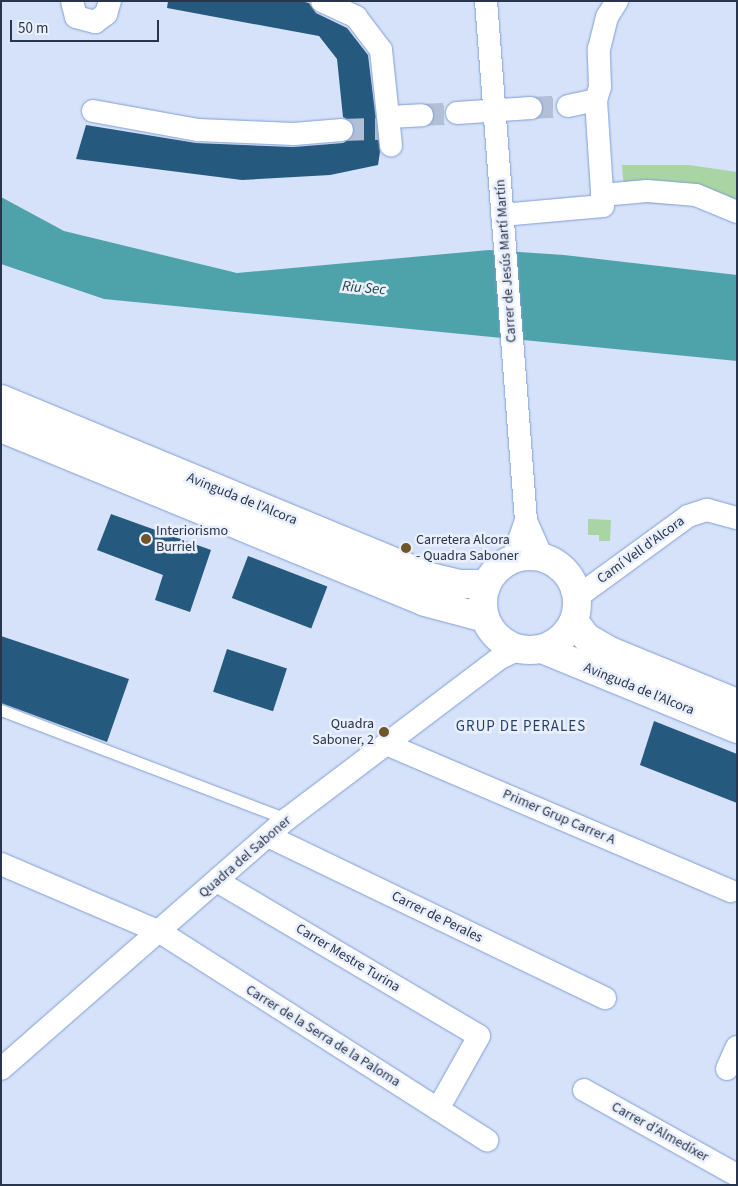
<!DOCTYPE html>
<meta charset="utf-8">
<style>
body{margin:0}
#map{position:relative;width:738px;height:1186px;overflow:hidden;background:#d6e2f9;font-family:"Source Sans 3",sans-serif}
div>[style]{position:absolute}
.green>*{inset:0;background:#a9d5a5}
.water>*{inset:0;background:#4ea3aa}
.building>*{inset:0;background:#25597e;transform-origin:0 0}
.street-tunnel>*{height:22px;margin-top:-11px;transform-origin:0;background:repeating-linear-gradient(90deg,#b3bfd6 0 22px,transparent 0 33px)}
.roads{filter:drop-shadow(0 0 1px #819ed4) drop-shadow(0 0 1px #819ed4)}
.lane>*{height:11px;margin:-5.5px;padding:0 5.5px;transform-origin:5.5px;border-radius:5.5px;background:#fff}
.street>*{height:22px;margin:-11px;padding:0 11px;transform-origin:11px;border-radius:11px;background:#fff}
.secondary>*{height:28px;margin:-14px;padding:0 14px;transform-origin:14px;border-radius:14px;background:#fff}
.secondary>.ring{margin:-14px;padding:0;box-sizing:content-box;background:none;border:28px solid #fff;border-radius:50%}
.dots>*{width:14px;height:14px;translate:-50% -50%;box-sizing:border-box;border:2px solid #e9effb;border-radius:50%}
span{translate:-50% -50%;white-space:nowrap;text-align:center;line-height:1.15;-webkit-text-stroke:5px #e9effb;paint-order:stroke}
.street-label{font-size:14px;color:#29354c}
.poi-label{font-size:14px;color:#29354c}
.left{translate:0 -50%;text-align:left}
.right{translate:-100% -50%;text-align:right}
.water-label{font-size:15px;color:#21484b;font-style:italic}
.neighbourhood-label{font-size:15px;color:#273f6e;letter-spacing:1px}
.frame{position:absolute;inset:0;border:2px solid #29354c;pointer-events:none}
.scale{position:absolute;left:10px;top:20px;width:149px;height:22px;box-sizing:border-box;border:2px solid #29354c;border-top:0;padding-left:6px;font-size:15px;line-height:18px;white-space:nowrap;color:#29354c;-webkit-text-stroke:4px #e9effb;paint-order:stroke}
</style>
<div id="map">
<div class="green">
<i style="clip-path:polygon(622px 165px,689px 165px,737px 172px,737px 220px,696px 206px,625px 202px)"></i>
<i style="clip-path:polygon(588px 519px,611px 520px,610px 541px,599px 541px,599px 535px,588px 535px)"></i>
</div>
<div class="water">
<i style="clip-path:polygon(1px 197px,64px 231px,237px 273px,489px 250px,564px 255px,737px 275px,737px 361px,104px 299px,1px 264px)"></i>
</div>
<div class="building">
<i style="clip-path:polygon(168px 1px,300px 1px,309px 3px,316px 13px,347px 28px,368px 55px,380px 152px,378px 165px,330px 175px,242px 180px,76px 159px,86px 125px,196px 143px,293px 147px,343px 143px,354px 136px,353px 123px,343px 117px,337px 59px,319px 36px,167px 8px)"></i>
<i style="clip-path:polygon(111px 514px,211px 550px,190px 612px,155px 600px,163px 575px,97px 550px)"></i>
<i style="left:248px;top:556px;width:85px;height:45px;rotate:21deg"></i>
<i style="clip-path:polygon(1px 636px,129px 679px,107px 742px,1px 703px)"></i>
<i style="left:227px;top:649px;width:63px;height:45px;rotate:18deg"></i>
<i style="clip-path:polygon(654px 721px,737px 754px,737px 803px,640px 765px)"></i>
</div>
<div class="street-tunnel">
<i style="left:531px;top:108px;width:37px;rotate:-3deg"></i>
<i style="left:422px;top:115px;width:35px;rotate:-3deg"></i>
<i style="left:342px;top:130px;width:38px;rotate:-2deg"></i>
</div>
<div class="roads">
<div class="lane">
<i style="left:1px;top:710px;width:306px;rotate:20.9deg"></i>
</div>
<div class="street">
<i style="left:72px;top:1px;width:16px;rotate:76deg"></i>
<i style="left:76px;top:17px;width:20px;rotate:15deg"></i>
<i style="left:95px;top:22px;width:14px;rotate:-36deg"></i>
<i style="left:106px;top:14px;width:14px;rotate:-73deg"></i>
<i style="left:322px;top:1px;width:38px;rotate:25deg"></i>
<i style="left:356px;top:17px;width:41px;rotate:52.9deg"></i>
<i style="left:381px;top:50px;width:96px;rotate:84deg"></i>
<i style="left:486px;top:1px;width:522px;rotate:85.6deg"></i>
<i style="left:526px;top:521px;width:39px;rotate:66deg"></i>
<i style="left:568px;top:106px;width:29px;rotate:-12deg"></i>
<i style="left:596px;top:100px;width:14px;rotate:-73deg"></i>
<i style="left:600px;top:87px;width:38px;rotate:-92deg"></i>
<i style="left:599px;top:49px;width:33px;rotate:-76deg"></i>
<i style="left:607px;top:17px;width:19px;rotate:-58deg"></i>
<i style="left:93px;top:111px;width:107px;rotate:10.3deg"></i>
<i style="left:198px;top:130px;width:96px;rotate:2.4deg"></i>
<i style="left:294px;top:134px;width:48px;rotate:-4.8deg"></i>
<i style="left:457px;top:113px;width:74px;rotate:-3.9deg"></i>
<i style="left:389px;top:117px;width:33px;rotate:-3deg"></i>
<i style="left:602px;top:195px;width:45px;rotate:-5.1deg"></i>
<i style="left:647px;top:191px;width:49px;rotate:4.7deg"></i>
<i style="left:696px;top:195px;width:44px;rotate:22.5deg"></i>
<i style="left:502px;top:215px;width:101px;rotate:-5.1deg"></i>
<i style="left:603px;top:206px;width:106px;rotate:-93.8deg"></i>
<i style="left:513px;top:558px;width:39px;rotate:-71deg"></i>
<i style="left:577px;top:597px;width:137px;rotate:-36.1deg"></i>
<i style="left:688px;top:516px;width:20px;rotate:-18deg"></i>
<i style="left:707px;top:510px;width:31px;rotate:15deg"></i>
<i style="left:386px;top:744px;width:375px;rotate:23.1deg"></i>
<i style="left:268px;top:836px;width:374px;rotate:25.7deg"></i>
<i style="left:1px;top:864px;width:173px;rotate:23.2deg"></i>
<i style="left:160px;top:932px;width:388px;rotate:32.5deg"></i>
<i style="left:217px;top:881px;width:304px;rotate:30.6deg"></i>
<i style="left:479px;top:1036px;width:84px;rotate:119.3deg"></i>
<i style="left:1px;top:1069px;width:380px;rotate:-41.2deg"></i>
<i style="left:287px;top:819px;width:267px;rotate:-37.1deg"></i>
<i style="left:500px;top:658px;width:21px;rotate:-25deg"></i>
<i style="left:727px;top:1069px;width:24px;rotate:-66deg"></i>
<i style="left:584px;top:1090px;width:175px;rotate:29.1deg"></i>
</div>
<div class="secondary">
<i style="left:1px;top:399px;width:469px;rotate:22.5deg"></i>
<i style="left:434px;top:578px;width:27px;rotate:13deg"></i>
<i style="left:460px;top:584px;width:26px"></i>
<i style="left:1px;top:428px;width:458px;rotate:22.3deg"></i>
<i style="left:425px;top:602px;width:62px;rotate:14.9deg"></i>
<i class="ring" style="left:483px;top:556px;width:66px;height:66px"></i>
<i style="left:574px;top:621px;width:20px;rotate:53deg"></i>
<i style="left:586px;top:637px;width:28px;rotate:30deg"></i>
<i style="left:610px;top:651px;width:137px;rotate:22.3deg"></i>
<i style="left:542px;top:649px;width:211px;rotate:22.3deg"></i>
</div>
</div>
<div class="dots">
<i style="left:146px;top:539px;background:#6e5627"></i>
<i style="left:406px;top:548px;background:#6e5627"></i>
<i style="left:384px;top:732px;background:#6e5627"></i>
</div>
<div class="street-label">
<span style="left:506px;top:261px;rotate:-94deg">Carrer de Jesús Martí Martín</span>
<span style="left:242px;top:499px;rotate:22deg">Avinguda de l'Alcora</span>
<span style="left:641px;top:550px;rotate:-36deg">Camí Vell d'Alcora</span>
<span style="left:639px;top:689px;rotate:22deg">Avinguda de l'Alcora</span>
<span style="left:559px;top:817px;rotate:23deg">Primer Grup Carrer A</span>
<span style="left:245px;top:857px;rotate:-41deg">Quadra del Saboner</span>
<span style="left:437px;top:917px;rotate:26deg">Carrer de Perales</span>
<span style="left:348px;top:958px;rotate:31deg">Carrer Mestre Turina</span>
<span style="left:323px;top:1036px;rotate:32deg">Carrer de la Serra de la Paloma</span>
<span style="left:660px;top:1132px;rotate:29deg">Carrer d'Almedíxer</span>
</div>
<div class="poi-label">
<span class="left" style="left:156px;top:539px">Interiorismo<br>Burriel</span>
<span class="left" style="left:416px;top:548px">Carretera Alcora<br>- Quadra Saboner</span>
<span class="right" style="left:374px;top:732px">Quadra<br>Saboner, 2</span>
</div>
<div class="water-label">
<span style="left:364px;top:288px;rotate:5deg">Riu Sec</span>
</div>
<div class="neighbourhood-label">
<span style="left:521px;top:727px">GRUP DE PERALES</span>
</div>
<div class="frame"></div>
<div class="scale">50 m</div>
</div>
